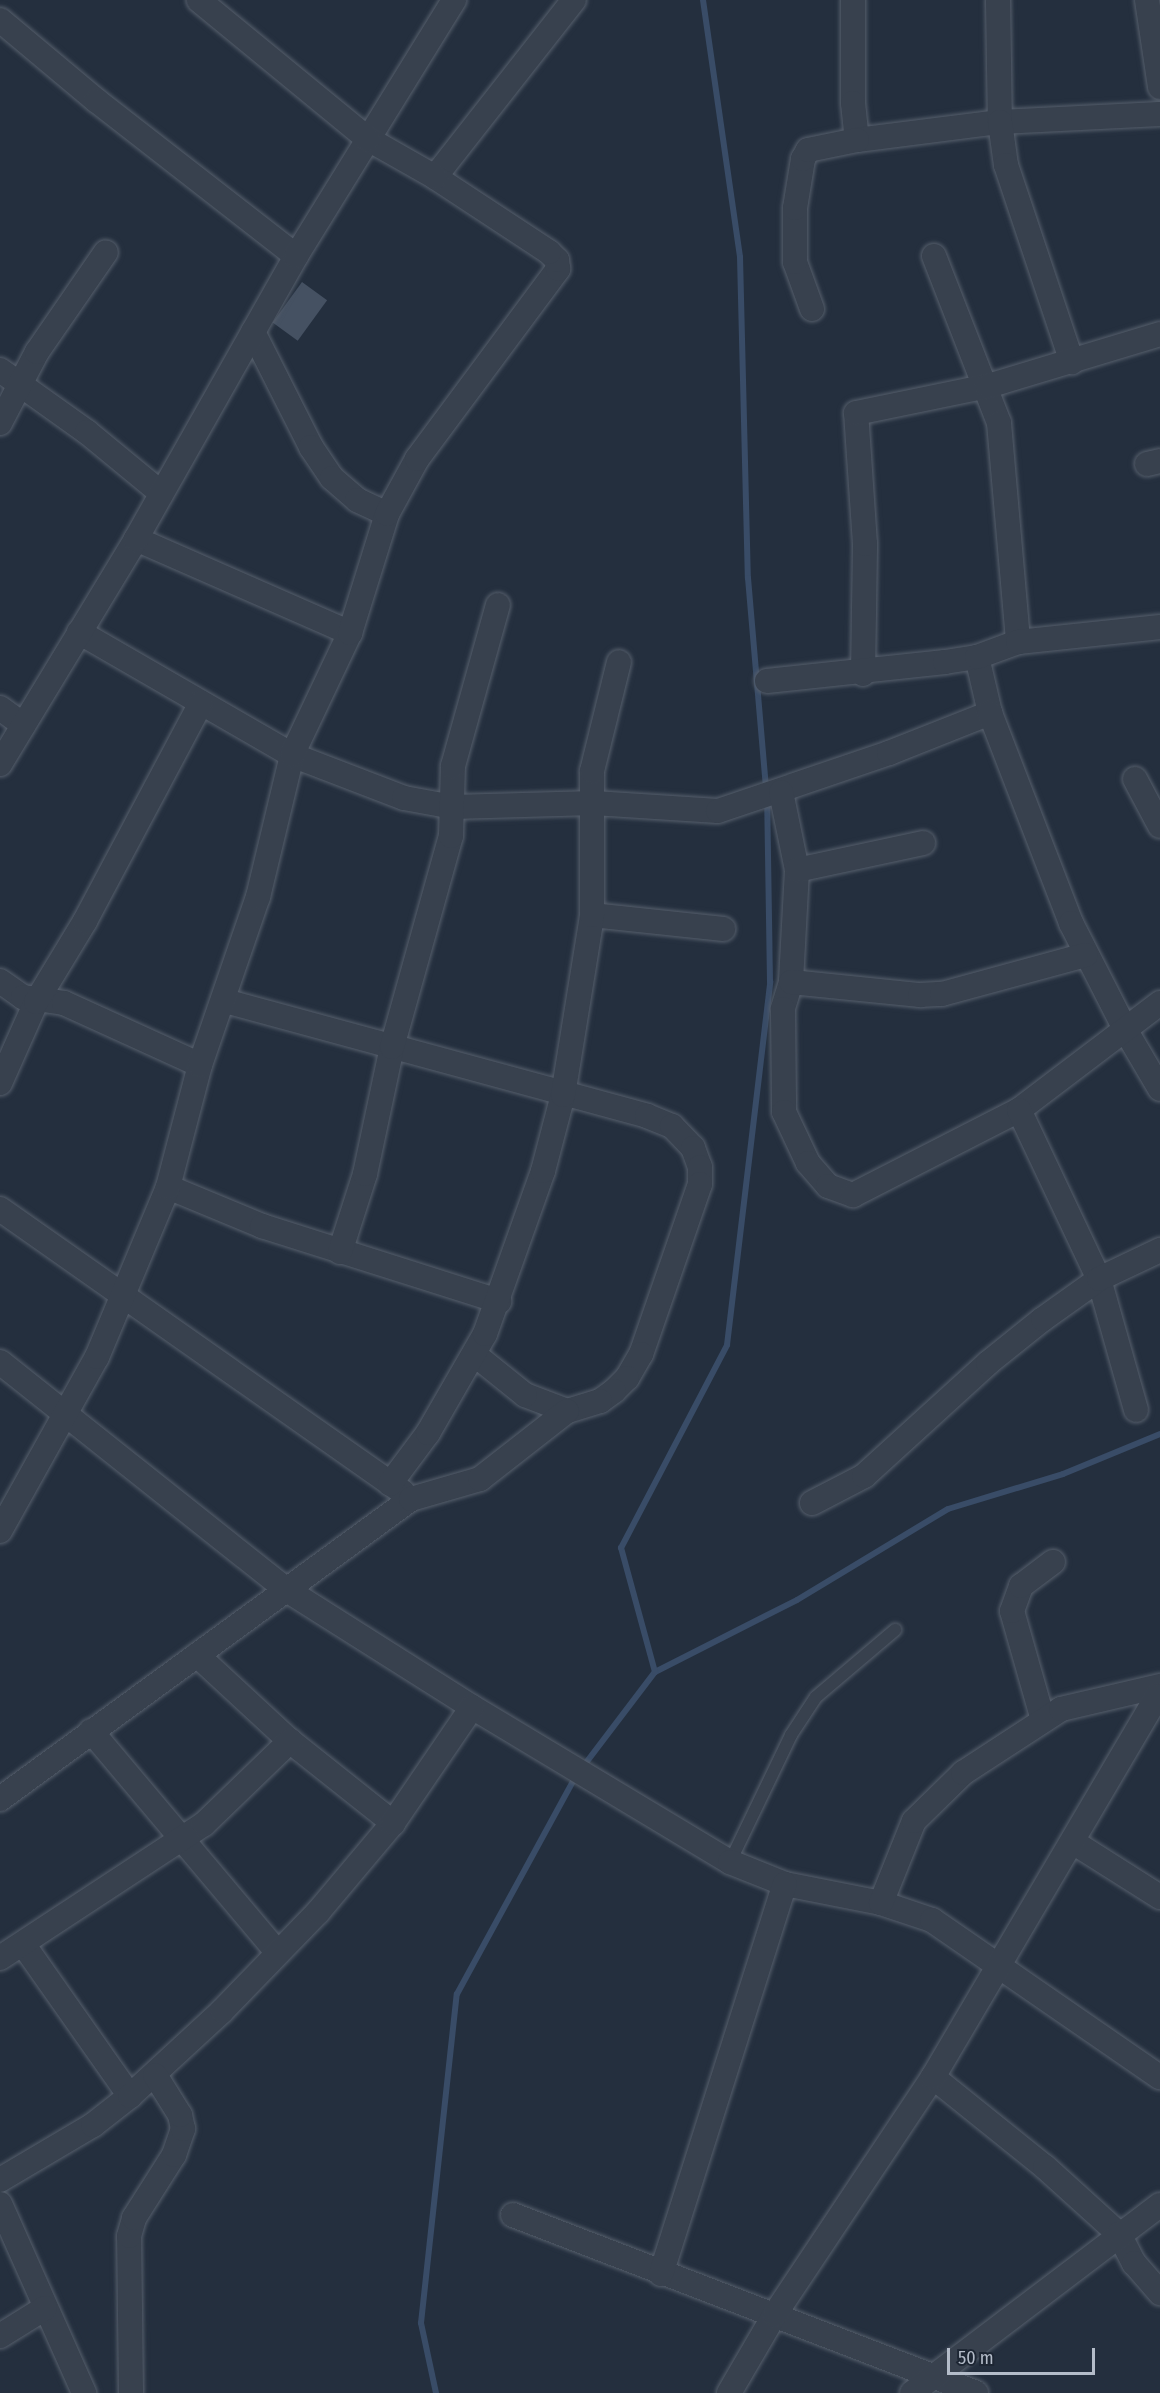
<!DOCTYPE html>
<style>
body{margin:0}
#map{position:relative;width:1160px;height:2393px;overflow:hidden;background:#242f3e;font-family:"Fira Sans Condensed",sans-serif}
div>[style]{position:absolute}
.stream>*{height:6px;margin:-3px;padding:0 3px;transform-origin:3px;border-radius:3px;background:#394c67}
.building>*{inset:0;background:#455162;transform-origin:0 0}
.roads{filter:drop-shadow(0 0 2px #565f6c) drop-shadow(0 0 2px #565f6c)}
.lane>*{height:12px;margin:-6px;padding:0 6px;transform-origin:6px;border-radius:6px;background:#38414e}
.street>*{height:24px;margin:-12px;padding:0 12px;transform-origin:12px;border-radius:12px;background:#38414e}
span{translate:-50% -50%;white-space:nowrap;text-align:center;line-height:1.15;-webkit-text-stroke:4.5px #1d2633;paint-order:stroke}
.scale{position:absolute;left:947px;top:2348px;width:148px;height:27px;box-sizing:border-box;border:3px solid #b4bcc9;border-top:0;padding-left:8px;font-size:18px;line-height:21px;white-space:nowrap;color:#b4bcc9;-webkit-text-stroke:4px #1d2633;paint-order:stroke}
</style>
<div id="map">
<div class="stream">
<i style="left:703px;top:0;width:260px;rotate:81.8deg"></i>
<i style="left:740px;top:257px;width:321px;rotate:88.6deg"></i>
<i style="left:748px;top:578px;width:211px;rotate:85.1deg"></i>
<i style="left:655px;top:1672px;width:159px;rotate:-26.9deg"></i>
<i style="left:797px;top:1600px;width:176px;rotate:-31.1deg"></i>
<i style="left:948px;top:1509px;width:120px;rotate:-16.9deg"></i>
<i style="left:1063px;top:1474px;width:105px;rotate:-22.4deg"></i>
<i style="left:582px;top:1768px;width:121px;rotate:-52.8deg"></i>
<i style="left:655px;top:1672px;width:129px;rotate:-105.3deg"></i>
<i style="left:621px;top:1548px;width:229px;rotate:-62.4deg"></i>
<i style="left:727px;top:1345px;width:366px;rotate:-83.2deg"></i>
<i style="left:770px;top:982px;width:181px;rotate:-90.9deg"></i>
<i style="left:436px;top:2393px;width:72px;rotate:-102.1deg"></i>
<i style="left:421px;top:2323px;width:331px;rotate:-83.8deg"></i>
<i style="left:457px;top:1994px;width:248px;rotate:-61.4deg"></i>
</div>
<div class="building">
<i style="left:302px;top:282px;width:31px;height:50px;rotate:36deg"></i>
</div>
<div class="roads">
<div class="lane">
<i style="left:730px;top:1862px;width:141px;rotate:-64.3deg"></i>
<i style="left:791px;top:1735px;width:45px;rotate:-56.7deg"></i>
<i style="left:816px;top:1697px;width:104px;rotate:-40.3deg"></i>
</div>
<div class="street">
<i style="left:853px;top:0;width:103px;rotate:90deg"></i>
<i style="left:853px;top:103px;width:37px;rotate:84deg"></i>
<i style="left:857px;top:140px;width:144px;rotate:-7.2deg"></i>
<i style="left:1000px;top:122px;width:160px;rotate:-2.9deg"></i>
<i style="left:998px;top:0;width:122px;rotate:89.1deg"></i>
<i style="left:1000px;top:122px;width:43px;rotate:82.1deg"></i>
<i style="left:1006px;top:165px;width:208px;rotate:71.5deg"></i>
<i style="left:1147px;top:0;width:88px;rotate:81.5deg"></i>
<i style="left:0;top:20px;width:126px;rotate:39.9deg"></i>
<i style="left:97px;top:101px;width:252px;rotate:37.9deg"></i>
<i style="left:435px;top:177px;width:225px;rotate:-51.9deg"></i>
<i style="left:934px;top:256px;width:179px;rotate:68.7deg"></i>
<i style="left:999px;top:423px;width:220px;rotate:85deg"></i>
<i style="left:812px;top:309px;width:50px;rotate:-109.9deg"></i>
<i style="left:795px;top:262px;width:54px;rotate:-90deg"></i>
<i style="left:795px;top:208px;width:50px;rotate:-80.7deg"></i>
<i style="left:803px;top:159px;width:10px;rotate:-61deg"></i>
<i style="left:808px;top:150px;width:50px;rotate:-11.5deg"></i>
<i style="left:253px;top:332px;width:129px;rotate:63.2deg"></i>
<i style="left:311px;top:447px;width:37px;rotate:56deg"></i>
<i style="left:332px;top:478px;width:33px;rotate:41deg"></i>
<i style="left:357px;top:500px;width:33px;rotate:25deg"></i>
<i style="left:0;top:370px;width:107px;rotate:35.5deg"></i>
<i style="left:87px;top:432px;width:96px;rotate:39.5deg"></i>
<i style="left:0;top:423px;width:80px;rotate:-62.5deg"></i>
<i style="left:37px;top:352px;width:121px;rotate:-55.4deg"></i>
<i style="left:1147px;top:464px;width:13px;rotate:-13deg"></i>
<i style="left:136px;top:539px;width:234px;rotate:23.7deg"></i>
<i style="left:79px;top:632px;width:246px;rotate:30deg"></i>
<i style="left:292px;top:755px;width:120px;rotate:21deg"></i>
<i style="left:404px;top:798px;width:50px;rotate:10.4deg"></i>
<i style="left:453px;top:807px;width:141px;rotate:-1.6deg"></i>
<i style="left:594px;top:803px;width:124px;rotate:3.7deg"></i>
<i style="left:718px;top:811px;width:181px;rotate:-18.7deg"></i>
<i style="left:889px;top:753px;width:109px;rotate:-21.6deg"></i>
<i style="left:977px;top:657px;width:57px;rotate:76.9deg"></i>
<i style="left:990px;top:713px;width:225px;rotate:68.9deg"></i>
<i style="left:1071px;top:923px;width:121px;rotate:63deg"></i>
<i style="left:1126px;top:1031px;width:67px;rotate:59.6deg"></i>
<i style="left:863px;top:674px;width:130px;rotate:-89.1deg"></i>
<i style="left:865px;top:544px;width:131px;rotate:-93.9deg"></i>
<i style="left:856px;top:413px;width:135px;rotate:-11.6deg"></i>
<i style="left:988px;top:386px;width:180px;rotate:-16.8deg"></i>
<i style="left:767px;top:681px;width:179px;rotate:-6.1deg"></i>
<i style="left:945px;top:662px;width:32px;rotate:-9deg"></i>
<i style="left:977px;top:657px;width:44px;rotate:-20.1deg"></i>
<i style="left:1018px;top:642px;width:143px;rotate:-6deg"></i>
<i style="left:0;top:708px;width:29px;rotate:36deg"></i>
<i style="left:0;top:764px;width:263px;rotate:-58.8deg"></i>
<i style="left:136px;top:539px;width:325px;rotate:-60.5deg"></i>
<i style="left:296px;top:256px;width:301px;rotate:-58.3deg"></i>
<i style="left:1135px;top:779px;width:53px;rotate:62deg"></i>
<i style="left:781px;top:792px;width:80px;rotate:78.4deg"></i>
<i style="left:797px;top:870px;width:112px;rotate:93.1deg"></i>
<i style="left:791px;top:982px;width:28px;rotate:107deg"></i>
<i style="left:783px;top:1009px;width:103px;rotate:89.4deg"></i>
<i style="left:784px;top:1112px;width:56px;rotate:64.8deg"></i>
<i style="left:808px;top:1163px;width:30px;rotate:49deg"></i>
<i style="left:828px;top:1186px;width:27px;rotate:20deg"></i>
<i style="left:853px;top:1195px;width:186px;rotate:-27.1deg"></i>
<i style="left:1019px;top:1110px;width:177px;rotate:-37.2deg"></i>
<i style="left:797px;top:870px;width:129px;rotate:-12.1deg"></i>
<i style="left:592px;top:915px;width:132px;rotate:6.1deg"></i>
<i style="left:0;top:981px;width:28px;rotate:35deg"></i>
<i style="left:23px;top:997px;width:41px;rotate:8.3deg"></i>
<i style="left:64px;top:1003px;width:149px;rotate:24.5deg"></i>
<i style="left:791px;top:982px;width:130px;rotate:5.8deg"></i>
<i style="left:920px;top:995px;width:22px;rotate:-3deg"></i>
<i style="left:942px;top:994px;width:149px;rotate:-15.2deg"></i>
<i style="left:225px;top:1001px;width:437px;rotate:15.2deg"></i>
<i style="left:647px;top:1116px;width:27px;rotate:22deg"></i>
<i style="left:672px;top:1126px;width:30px;rotate:46deg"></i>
<i style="left:693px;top:1148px;width:20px;rotate:70deg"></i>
<i style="left:700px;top:1167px;width:17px;rotate:90deg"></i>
<i style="left:700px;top:1184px;width:180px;rotate:109.1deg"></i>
<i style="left:641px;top:1354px;width:28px;rotate:120deg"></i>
<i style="left:627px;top:1378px;width:18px;rotate:135deg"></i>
<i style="left:614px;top:1391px;width:17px;rotate:144deg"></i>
<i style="left:600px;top:1401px;width:34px;rotate:163deg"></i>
<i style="left:567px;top:1411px;width:45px;rotate:-159.1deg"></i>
<i style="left:525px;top:1395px;width:65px;rotate:-141.2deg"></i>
<i style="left:0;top:1083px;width:89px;rotate:-66deg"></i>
<i style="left:36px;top:1002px;width:95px;rotate:-58.8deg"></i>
<i style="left:85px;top:921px;width:247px;rotate:-62deg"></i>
<i style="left:1019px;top:1110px;width:187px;rotate:64.7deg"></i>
<i style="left:1099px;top:1279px;width:136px;rotate:74.2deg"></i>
<i style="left:168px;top:1187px;width:102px;rotate:22.5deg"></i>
<i style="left:262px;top:1226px;width:249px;rotate:17.6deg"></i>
<i style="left:0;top:1209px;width:492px;rotate:35.1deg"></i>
<i style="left:340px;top:1252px;width:82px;rotate:-72.2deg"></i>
<i style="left:365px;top:1174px;width:130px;rotate:-78deg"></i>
<i style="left:392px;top:1047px;width:219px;rotate:-74.4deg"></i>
<i style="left:451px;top:836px;width:70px;rotate:-88.4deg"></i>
<i style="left:453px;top:766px;width:167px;rotate:-74.4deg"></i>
<i style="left:0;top:1362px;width:367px;rotate:38.5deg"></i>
<i style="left:287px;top:1590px;width:219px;rotate:32.3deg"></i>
<i style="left:472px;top:1707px;width:301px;rotate:31deg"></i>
<i style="left:730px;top:1862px;width:59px;rotate:21.8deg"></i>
<i style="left:785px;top:1884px;width:98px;rotate:11.2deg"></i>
<i style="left:881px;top:1903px;width:54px;rotate:18.4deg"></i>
<i style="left:932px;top:1920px;width:277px;rotate:34.6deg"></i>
<i style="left:390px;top:1484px;width:64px;rotate:-53.3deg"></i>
<i style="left:428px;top:1433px;width:114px;rotate:-60.1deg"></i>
<i style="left:485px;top:1334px;width:173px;rotate:-70.4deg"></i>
<i style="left:543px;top:1171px;width:79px;rotate:-75.3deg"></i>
<i style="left:563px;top:1095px;width:182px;rotate:-80.8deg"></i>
<i style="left:592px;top:915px;width:144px;rotate:-90deg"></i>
<i style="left:592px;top:771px;width:112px;rotate:-76.1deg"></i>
<i style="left:812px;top:1503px;width:59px;rotate:-27.4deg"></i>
<i style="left:864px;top:1476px;width:168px;rotate:-42.3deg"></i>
<i style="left:988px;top:1363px;width:70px;rotate:-38.7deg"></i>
<i style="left:1043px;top:1319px;width:69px;rotate:-35.5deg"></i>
<i style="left:1099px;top:1279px;width:68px;rotate:-25.4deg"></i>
<i style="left:0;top:1531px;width:199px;rotate:-60.9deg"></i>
<i style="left:97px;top:1357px;width:184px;rotate:-67.3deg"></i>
<i style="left:168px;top:1187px;width:126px;rotate:-75.3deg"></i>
<i style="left:200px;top:1065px;width:178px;rotate:-71deg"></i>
<i style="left:258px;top:897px;width:146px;rotate:-76.5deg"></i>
<i style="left:292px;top:755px;width:135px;rotate:-64.6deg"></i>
<i style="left:350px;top:633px;width:125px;rotate:-72.7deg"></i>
<i style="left:387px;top:514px;width:63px;rotate:-61.4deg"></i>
<i style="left:417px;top:459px;width:237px;rotate:-53.4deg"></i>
<i style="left:558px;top:269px;width:9px;rotate:-96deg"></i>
<i style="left:557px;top:260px;width:11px;rotate:-135deg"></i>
<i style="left:549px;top:252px;width:136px;rotate:-146.7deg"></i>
<i style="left:435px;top:177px;width:77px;rotate:-150.4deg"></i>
<i style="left:368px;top:139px;width:219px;rotate:-140.6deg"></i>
<i style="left:197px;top:1655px;width:127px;rotate:42.8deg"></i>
<i style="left:290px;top:1741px;width:132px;rotate:38.5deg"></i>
<i style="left:1043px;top:1720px;width:113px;rotate:-105.9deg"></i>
<i style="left:1012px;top:1611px;width:27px;rotate:-70deg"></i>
<i style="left:1021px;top:1586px;width:40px;rotate:-37deg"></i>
<i style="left:91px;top:1731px;width:290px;rotate:49.9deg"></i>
<i style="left:0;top:1799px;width:509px;rotate:-36.13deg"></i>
<i style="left:411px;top:1499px;width:72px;rotate:-16.2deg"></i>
<i style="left:480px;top:1479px;width:110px;rotate:-38deg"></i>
<i style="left:1073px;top:1842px;width:103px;rotate:32.3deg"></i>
<i style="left:881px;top:1903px;width:88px;rotate:-68.1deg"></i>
<i style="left:914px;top:1821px;width:69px;rotate:-44.4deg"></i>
<i style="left:963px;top:1773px;width:117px;rotate:-33.1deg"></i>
<i style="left:1061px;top:1709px;width:102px;rotate:-13.1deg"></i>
<i style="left:23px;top:1944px;width:186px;rotate:54.9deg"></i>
<i style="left:0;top:1958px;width:244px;rotate:-33.3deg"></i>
<i style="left:204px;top:1824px;width:120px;rotate:-44deg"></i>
<i style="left:933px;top:2077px;width:144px;rotate:38.8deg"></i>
<i style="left:1045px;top:2167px;width:100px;rotate:42.2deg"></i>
<i style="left:1119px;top:2234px;width:33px;rotate:63deg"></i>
<i style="left:1134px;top:2263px;width:40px;rotate:49deg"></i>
<i style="left:0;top:2180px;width:108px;rotate:-30.6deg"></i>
<i style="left:93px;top:2125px;width:47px;rotate:-38.1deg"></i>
<i style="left:130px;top:2096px;width:125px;rotate:-42.7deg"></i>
<i style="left:222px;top:2011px;width:138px;rotate:-45.9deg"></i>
<i style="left:318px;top:1912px;width:116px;rotate:-49.9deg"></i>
<i style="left:393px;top:1823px;width:140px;rotate:-55.7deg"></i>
<i style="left:0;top:2204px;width:207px;rotate:66deg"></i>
<i style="left:513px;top:2215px;width:496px;rotate:21deg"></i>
<i style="left:661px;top:2274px;width:409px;rotate:-72.4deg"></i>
<i style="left:0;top:2336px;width:53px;rotate:-31.9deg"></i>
<i style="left:131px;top:2393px;width:157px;rotate:-90.7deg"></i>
<i style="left:129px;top:2236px;width:19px;rotate:-74deg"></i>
<i style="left:134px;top:2218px;width:75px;rotate:-57.6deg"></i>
<i style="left:174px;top:2155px;width:28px;rotate:-71deg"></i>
<i style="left:183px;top:2129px;width:14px;rotate:-102deg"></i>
<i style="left:180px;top:2115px;width:47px;rotate:-122deg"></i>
<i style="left:729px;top:2393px;width:91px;rotate:-59.8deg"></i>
<i style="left:775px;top:2314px;width:285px;rotate:-56.3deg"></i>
<i style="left:933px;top:2077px;width:442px;rotate:-59.5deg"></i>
<i style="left:912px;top:2393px;width:311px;rotate:-37.2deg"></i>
</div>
</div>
<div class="scale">50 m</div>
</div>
